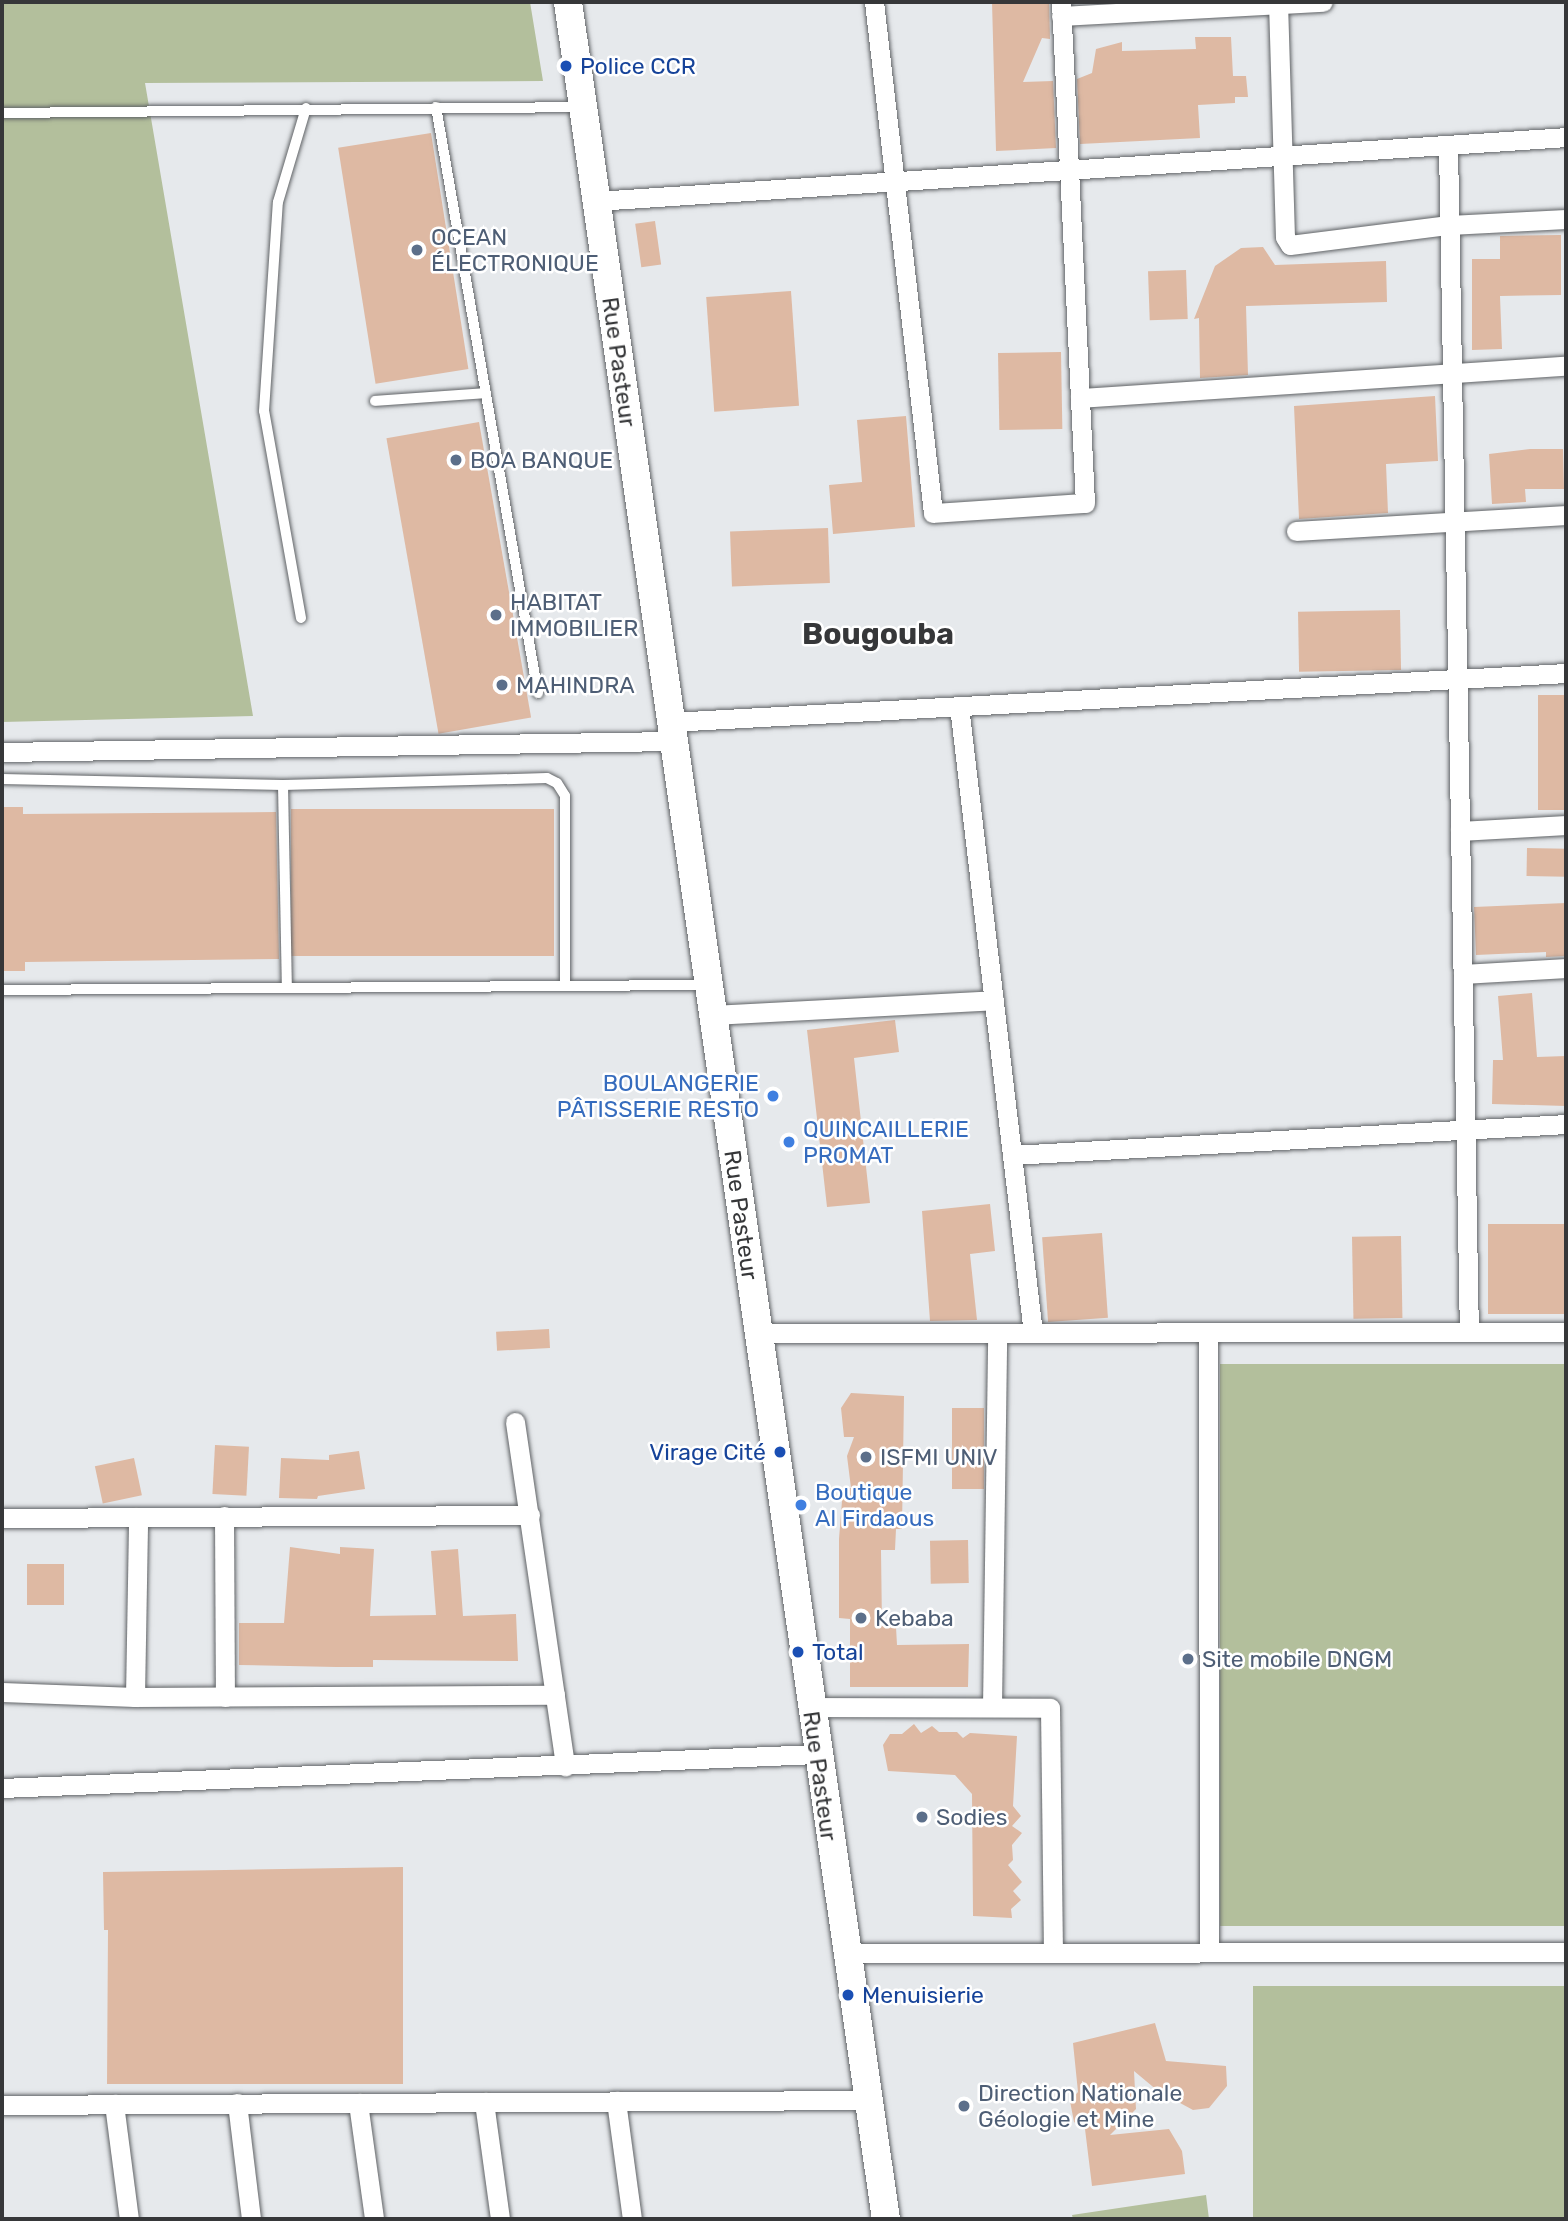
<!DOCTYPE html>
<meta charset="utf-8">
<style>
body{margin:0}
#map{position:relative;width:1568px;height:2221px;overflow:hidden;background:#e6e9ec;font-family:Rubik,sans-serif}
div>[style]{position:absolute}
.green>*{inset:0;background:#b3bf9c;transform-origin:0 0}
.building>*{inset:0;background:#deb9a3;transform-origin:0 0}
.roads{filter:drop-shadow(0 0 2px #606366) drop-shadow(0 0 2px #606366)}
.lane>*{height:10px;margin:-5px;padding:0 5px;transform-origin:5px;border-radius:5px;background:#fff}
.street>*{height:19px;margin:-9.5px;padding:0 9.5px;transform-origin:9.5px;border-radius:9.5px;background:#fff}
.secondary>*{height:28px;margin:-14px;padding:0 14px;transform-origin:14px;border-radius:14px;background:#fff}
.dots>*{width:19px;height:19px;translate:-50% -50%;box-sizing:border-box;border:4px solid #fff;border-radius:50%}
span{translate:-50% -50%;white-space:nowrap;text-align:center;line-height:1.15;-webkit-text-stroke:5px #fff;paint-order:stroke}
.transit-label{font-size:23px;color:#164399}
.left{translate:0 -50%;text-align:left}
.right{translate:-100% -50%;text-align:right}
.service-label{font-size:23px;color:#4e5e75}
.street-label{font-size:23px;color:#363739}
.shop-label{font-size:23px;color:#366cbe}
.district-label{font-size:30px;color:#363739;font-weight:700}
.frame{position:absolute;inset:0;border:4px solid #363739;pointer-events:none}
</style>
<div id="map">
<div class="green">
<i style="clip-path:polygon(2px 2px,530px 2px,543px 81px,145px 83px,253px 716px,2px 722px)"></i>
<i style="left:1220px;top:1364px;width:346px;height:562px"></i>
<i style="left:1566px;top:1986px;width:233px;height:313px;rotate:90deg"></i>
<i style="clip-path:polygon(1206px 2195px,1209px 2219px,1073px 2219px,1072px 2215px)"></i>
</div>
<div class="building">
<i style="clip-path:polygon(992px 2px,1049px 2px,1050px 39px,1042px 38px,1023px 82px,1053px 81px,1056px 148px,996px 151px)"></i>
<i style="clip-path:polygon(1195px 37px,1231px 37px,1233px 76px,1246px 76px,1248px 97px,1235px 97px,1235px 103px,1198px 105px,1200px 138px,1080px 144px,1077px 79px,1092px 73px,1096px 49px,1122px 42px,1122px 51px,1196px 49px)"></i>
<i style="left:431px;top:133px;width:239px;height:94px;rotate:81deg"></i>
<i style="left:655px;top:221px;width:44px;height:20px;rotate:82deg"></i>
<i style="clip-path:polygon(1561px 235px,1561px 295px,1500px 296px,1502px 349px,1472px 350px,1472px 259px,1500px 259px,1500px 236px)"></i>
<i style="clip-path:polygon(1263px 247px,1275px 265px,1386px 261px,1387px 302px,1246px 306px,1248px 375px,1200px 378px,1199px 318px,1194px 319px,1215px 266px,1241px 248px)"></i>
<i style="left:1186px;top:270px;width:49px;height:38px;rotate:88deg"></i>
<i style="left:791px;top:291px;width:115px;height:85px;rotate:86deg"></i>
<i style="left:1061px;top:352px;width:77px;height:63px;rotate:89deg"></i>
<i style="clip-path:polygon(1435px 396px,1438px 461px,1386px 464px,1388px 513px,1299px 519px,1294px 406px)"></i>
<i style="clip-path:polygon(906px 416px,915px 527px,833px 534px,829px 485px,862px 482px,857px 420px)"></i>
<i style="left:479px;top:422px;width:300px;height:94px;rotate:80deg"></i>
<i style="clip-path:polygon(1530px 449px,1563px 449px,1564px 489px,1525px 489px,1526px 502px,1492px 504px,1489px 454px)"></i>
<i style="left:828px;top:528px;width:55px;height:98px;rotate:88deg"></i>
<i style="left:1400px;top:610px;width:60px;height:102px;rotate:89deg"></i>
<i style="left:1538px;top:695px;width:28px;height:115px"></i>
<i style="clip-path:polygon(2px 807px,23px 807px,23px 814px,276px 812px,279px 959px,25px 962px,25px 971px,2px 971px)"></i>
<i style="left:554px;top:809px;width:147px;height:263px;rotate:90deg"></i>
<i style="left:1527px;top:848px;width:39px;height:28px;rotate:1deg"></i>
<i style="clip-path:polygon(1566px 903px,1566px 956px,1546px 957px,1546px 952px,1476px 955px,1474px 907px)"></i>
<i style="clip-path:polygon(1532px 993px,1537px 1057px,1566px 1056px,1566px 1106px,1492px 1104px,1493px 1060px,1503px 1060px,1498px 996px)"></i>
<i style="clip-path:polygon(895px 1020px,899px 1052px,854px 1058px,870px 1203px,827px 1207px,807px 1030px)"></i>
<i style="clip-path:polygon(990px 1204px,995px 1251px,970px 1254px,977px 1320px,930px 1321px,922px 1211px)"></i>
<i style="left:1566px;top:1224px;width:90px;height:78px;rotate:90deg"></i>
<i style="left:1102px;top:1233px;width:85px;height:60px;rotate:86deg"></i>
<i style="left:1401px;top:1236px;width:82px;height:49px;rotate:89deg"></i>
<i style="left:549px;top:1329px;width:19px;height:53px;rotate:87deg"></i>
<i style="clip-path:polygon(851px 1393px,904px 1396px,902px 1529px,896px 1529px,895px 1550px,881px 1550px,882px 1626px,896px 1627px,897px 1645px,969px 1644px,968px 1687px,850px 1687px,850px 1619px,839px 1618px,839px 1539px,843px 1488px,851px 1488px,847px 1456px,854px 1437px,844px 1437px,841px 1408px)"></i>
<i style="left:952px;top:1408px;width:32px;height:81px"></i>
<i style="left:215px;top:1445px;width:34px;height:49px;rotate:3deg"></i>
<i style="clip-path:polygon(359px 1451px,365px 1489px,318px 1496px,317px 1499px,279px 1498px,281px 1458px,329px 1460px,329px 1455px)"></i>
<i style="left:134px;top:1458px;width:38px;height:40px;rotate:78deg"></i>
<i style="left:968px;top:1540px;width:43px;height:38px;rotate:89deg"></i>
<i style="clip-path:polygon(290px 1547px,340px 1554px,340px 1547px,374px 1549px,370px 1616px,436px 1615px,431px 1551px,458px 1549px,463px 1616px,516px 1614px,518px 1661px,373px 1660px,373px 1667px,336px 1667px,239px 1665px,239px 1623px,284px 1623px)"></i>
<i style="left:27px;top:1564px;width:37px;height:41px"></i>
<i style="clip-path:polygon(914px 1724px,921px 1733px,932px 1726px,939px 1732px,957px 1732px,963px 1738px,970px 1733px,1017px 1736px,1013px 1806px,1021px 1816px,1012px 1826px,1022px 1833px,1012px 1845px,1013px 1860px,1008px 1865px,1022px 1882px,1013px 1891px,1021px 1900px,1011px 1909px,1012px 1918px,973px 1916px,972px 1794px,955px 1775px,888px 1771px,883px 1745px,890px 1734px,902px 1734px)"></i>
<i style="clip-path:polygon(403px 1867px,403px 2084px,107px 2084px,108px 1930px,104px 1930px,103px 1872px)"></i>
<i style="clip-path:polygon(1155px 2023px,1166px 2061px,1226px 2066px,1227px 2086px,1209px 2108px,1193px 2110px,1158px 2091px,1134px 2071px,1136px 2109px,1110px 2135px,1169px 2129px,1182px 2151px,1185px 2174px,1092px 2186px,1085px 2129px,1074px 2122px,1070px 2101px,1078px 2092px,1073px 2043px)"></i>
</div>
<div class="roads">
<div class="lane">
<i style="left:436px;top:107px;width:595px;rotate:80.13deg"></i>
<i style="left:2px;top:113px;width:580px;rotate:-0.59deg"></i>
<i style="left:375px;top:401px;width:111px;rotate:-4.1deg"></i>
<i style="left:301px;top:618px;width:210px;rotate:-100.1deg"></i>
<i style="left:264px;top:411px;width:209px;rotate:-86.2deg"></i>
<i style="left:278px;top:202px;width:98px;rotate:-73.4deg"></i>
<i style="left:2px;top:779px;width:281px;rotate:1.2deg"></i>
<i style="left:283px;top:785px;width:264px;rotate:-1.5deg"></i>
<i style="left:547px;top:778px;width:11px;rotate:27deg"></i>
<i style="left:557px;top:783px;width:15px;rotate:58deg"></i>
<i style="left:565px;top:796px;width:190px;rotate:90deg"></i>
<i style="left:283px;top:785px;width:203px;rotate:88.9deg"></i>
<i style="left:2px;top:990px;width:705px;rotate:-0.41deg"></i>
</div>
<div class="street">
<i style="left:874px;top:2px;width:514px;rotate:83.41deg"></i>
<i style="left:933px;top:513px;width:152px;rotate:-3.8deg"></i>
<i style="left:1085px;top:503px;width:502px;rotate:-92.74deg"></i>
<i style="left:1278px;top:2px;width:235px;rotate:88.3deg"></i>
<i style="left:1285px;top:237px;width:9px;rotate:58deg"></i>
<i style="left:1290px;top:245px;width:160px;rotate:-7.2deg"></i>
<i style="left:1449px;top:225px;width:117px;rotate:-2.9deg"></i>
<i style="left:1061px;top:16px;width:262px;rotate:-3.1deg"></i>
<i style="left:1448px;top:145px;width:1187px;rotate:88.99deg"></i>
<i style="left:596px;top:201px;width:972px;rotate:-3.77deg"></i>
<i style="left:1080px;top:398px;width:487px;rotate:-3.8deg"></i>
<i style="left:1296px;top:531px;width:270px;rotate:-3.4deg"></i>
<i style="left:959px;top:706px;width:631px;rotate:83.27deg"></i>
<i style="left:670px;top:722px;width:897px;rotate:-3.13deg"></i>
<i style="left:2px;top:752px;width:671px;rotate:-0.94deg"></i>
<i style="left:1460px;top:831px;width:106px;rotate:-3.2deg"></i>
<i style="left:1463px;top:974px;width:103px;rotate:-3.3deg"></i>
<i style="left:712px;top:1015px;width:282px;rotate:-3deg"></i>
<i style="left:1012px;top:1155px;width:555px;rotate:-3.2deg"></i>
<i style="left:1208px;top:1332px;width:620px;rotate:89.91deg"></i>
<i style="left:757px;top:1333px;width:809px;rotate:-0.07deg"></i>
<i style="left:515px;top:1422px;width:348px;rotate:81.7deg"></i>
<i style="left:224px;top:1516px;width:181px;rotate:89.7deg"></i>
<i style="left:2px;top:1518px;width:528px;rotate:-0.33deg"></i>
<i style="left:2px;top:1692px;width:133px;rotate:2.2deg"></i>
<i style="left:135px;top:1697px;width:420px;rotate:-0.3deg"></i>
<i style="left:135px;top:1697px;width:180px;rotate:-89deg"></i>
<i style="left:811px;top:1707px;width:239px;rotate:0.2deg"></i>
<i style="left:1050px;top:1708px;width:244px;rotate:89.3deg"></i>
<i style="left:992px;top:1707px;width:374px;rotate:-89.2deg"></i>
<i style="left:2px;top:1788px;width:816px;rotate:-2.39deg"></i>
<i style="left:846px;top:1953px;width:720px;rotate:-0.08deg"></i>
<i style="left:616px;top:2101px;width:119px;rotate:82.3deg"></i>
<i style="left:484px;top:2102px;width:118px;rotate:82.2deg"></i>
<i style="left:237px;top:2103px;width:117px;rotate:83.1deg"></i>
<i style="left:358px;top:2103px;width:117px;rotate:82.1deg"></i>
<i style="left:114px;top:2104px;width:116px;rotate:82.6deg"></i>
<i style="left:2px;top:2105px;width:864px;rotate:-0.33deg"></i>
</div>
<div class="secondary">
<i style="left:568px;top:2px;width:2240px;rotate:81.84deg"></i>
</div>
</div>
<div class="dots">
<i style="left:566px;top:66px;background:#1a4fb4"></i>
<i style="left:417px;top:250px;background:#5c6f8a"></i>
<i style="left:456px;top:460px;background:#5c6f8a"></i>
<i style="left:496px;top:615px;background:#5c6f8a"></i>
<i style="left:502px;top:685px;background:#5c6f8a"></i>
<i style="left:773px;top:1096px;background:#3f7fe0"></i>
<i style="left:789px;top:1142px;background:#3f7fe0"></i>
<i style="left:780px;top:1452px;background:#1a4fb4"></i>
<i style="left:866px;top:1457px;background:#5c6f8a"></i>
<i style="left:801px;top:1505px;background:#3f7fe0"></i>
<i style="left:861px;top:1618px;background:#5c6f8a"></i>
<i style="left:798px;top:1652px;background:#1a4fb4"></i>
<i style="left:1188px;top:1659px;background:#5c6f8a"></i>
<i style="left:922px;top:1817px;background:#5c6f8a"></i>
<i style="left:848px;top:1995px;background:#1a4fb4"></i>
<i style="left:964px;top:2106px;background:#5c6f8a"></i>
</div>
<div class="transit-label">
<span class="left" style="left:580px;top:66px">Police CCR</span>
<span class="right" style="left:766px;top:1452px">Virage Cité</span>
<span class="left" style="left:812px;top:1652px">Total</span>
<span class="left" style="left:862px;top:1995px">Menuisierie</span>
</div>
<div class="service-label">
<span class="left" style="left:431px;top:250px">OCEAN<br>ÉLECTRONIQUE</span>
<span class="left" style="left:470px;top:460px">BOA BANQUE</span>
<span class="left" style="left:510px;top:615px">HABITAT<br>IMMOBILIER</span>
<span class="left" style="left:516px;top:685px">MAHINDRA</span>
<span class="left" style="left:880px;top:1457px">ISFMI UNIV</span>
<span class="left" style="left:875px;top:1618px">Kebaba</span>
<span class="left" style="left:1202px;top:1659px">Site mobile DNGM</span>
<span class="left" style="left:936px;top:1817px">Sodies</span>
<span class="left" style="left:978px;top:2106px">Direction Nationale<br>Géologie et Mine</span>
</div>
<div class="street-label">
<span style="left:619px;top:362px;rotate:82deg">Rue Pasteur</span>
<span style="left:741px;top:1215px;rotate:82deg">Rue Pasteur</span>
<span style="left:820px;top:1776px;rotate:82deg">Rue Pasteur</span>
</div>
<div class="shop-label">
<span class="right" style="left:759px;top:1096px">BOULANGERIE<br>PÂTISSERIE RESTO</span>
<span class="left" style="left:803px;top:1142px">QUINCAILLERIE<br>PROMAT</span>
<span class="left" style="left:815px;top:1505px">Boutique<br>Al Firdaous</span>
</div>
<div class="district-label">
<span style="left:878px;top:634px">Bougouba</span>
</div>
<div class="frame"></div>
</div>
